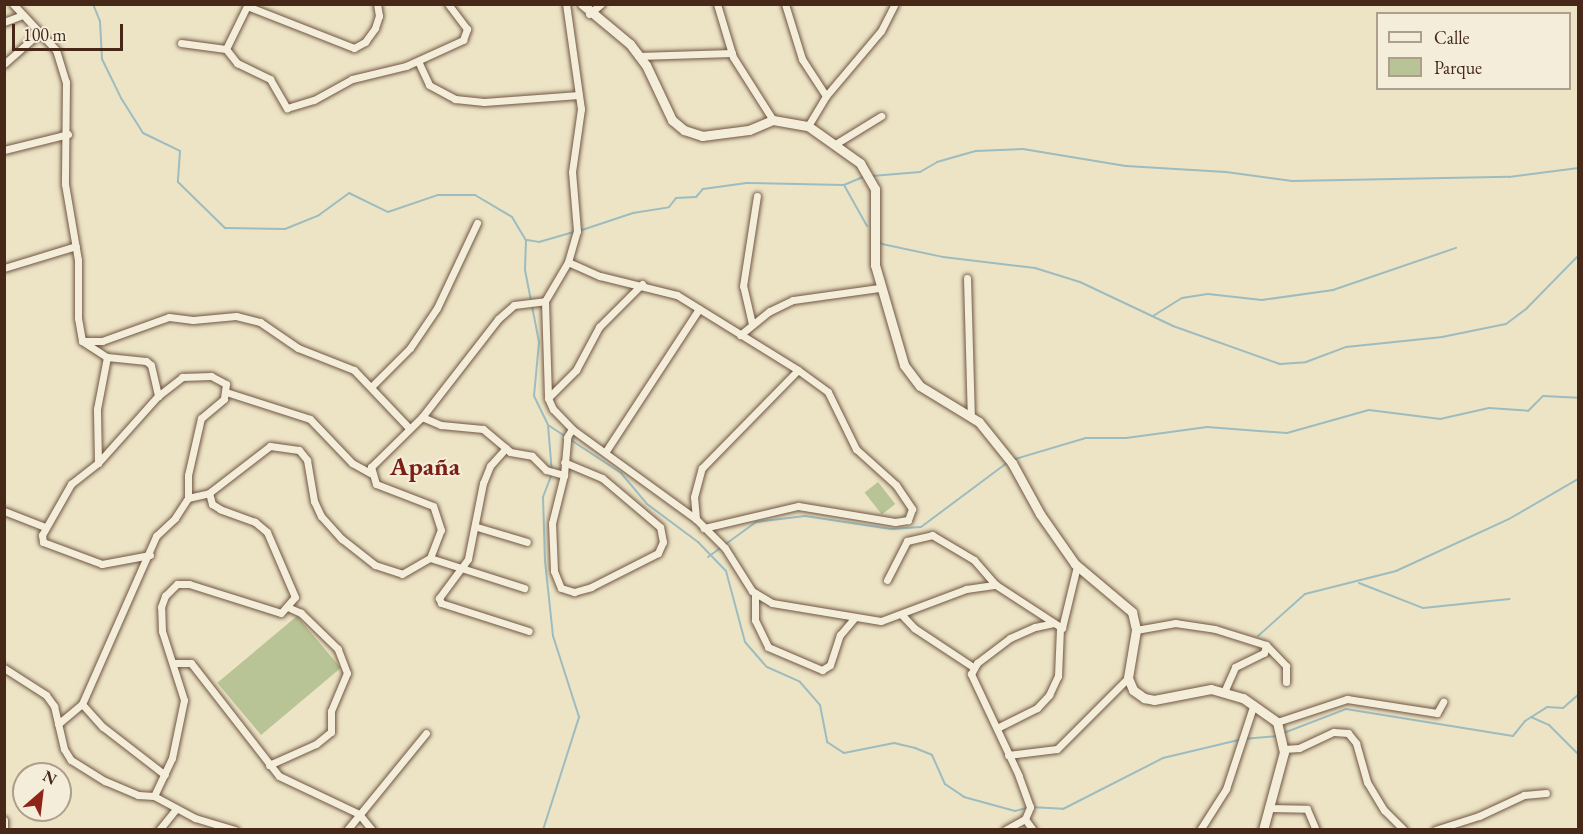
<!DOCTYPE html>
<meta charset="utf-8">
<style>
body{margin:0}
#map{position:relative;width:1583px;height:834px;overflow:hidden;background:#ede4c6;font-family:"EB Garamond",serif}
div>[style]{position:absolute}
.green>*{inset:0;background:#b8c495;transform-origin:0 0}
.stream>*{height:2px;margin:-1px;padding:0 1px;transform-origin:1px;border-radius:1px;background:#9dbcbf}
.roads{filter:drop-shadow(0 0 2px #705643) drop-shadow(0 0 2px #705643)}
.minor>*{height:7px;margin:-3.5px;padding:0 3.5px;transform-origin:3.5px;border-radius:3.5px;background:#f3edda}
.secondary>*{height:9px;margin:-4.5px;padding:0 4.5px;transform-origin:4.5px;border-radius:4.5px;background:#f3edda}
span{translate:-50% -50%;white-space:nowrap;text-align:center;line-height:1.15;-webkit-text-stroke:4.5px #f3edda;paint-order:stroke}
.quarter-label{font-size:26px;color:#7a1f14;font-weight:700}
.frame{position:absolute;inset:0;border:6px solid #472717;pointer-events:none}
.legend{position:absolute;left:1376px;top:12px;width:195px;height:78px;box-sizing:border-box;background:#f3edda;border:2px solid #ae9e8c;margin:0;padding:8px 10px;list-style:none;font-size:18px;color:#472717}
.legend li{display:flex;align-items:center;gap:12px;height:30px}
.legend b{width:30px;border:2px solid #ae9e8c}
.north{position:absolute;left:12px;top:762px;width:60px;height:60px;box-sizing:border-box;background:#f3edda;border:2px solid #ae9e8c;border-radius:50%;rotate:28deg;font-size:16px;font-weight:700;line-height:24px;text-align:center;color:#472717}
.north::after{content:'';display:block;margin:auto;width:21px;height:27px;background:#8f2418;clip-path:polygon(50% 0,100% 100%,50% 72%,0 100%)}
.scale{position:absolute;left:12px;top:24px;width:111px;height:27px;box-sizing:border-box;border:3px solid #472717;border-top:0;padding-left:8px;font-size:18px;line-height:21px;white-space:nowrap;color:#472717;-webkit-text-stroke:4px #f3edda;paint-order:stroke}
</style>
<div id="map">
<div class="green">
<i style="left:878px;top:482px;width:28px;height:17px;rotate:52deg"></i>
<i style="left:297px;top:616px;width:68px;height:104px;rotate:50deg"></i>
</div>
<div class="stream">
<i style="left:93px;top:4px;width:18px;rotate:68deg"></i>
<i style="left:100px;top:21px;width:38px;rotate:87deg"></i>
<i style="left:102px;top:59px;width:43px;rotate:64deg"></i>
<i style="left:121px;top:98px;width:41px;rotate:57.8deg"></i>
<i style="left:143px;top:133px;width:41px;rotate:25.9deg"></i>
<i style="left:180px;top:151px;width:31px;rotate:94deg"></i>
<i style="left:178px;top:182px;width:66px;rotate:44.4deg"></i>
<i style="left:225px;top:228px;width:60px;rotate:1deg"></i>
<i style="left:285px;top:229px;width:37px;rotate:-22deg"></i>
<i style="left:319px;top:215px;width:37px;rotate:-36deg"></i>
<i style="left:349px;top:193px;width:43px;rotate:26deg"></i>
<i style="left:388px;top:212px;width:53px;rotate:-18.8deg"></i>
<i style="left:438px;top:195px;width:37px"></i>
<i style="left:475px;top:195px;width:43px;rotate:30.7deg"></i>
<i style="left:512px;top:217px;width:27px;rotate:59deg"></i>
<i style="left:526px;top:240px;width:30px;rotate:92deg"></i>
<i style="left:525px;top:270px;width:73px;rotate:79deg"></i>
<i style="left:539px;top:342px;width:54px;rotate:95.3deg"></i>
<i style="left:534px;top:396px;width:32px;rotate:64deg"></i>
<i style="left:548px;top:425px;width:87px;rotate:33.3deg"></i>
<i style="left:621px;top:473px;width:40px;rotate:50deg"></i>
<i style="left:647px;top:504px;width:64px;rotate:36.7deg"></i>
<i style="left:698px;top:542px;width:40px;rotate:46deg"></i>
<i style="left:726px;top:571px;width:73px;rotate:75deg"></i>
<i style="left:745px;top:642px;width:33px;rotate:49deg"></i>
<i style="left:767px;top:667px;width:36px;rotate:24deg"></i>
<i style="left:800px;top:682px;width:30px;rotate:49deg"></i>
<i style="left:820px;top:705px;width:38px;rotate:79deg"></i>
<i style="left:827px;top:742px;width:20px;rotate:33deg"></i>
<i style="left:844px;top:753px;width:51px;rotate:-11.3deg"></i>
<i style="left:894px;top:743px;width:22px;rotate:13deg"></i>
<i style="left:915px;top:748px;width:18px;rotate:22deg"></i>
<i style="left:932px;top:755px;width:32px;rotate:66deg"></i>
<i style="left:945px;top:784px;width:23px;rotate:34deg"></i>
<i style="left:964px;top:797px;width:53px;rotate:15.4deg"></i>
<i style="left:1015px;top:811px;width:16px;rotate:-15deg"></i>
<i style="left:1030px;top:807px;width:33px;rotate:3deg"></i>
<i style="left:1063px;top:809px;width:112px;rotate:-27deg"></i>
<i style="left:1163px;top:758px;width:82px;rotate:-13.4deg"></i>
<i style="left:1243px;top:739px;width:33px;rotate:-5deg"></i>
<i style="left:872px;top:176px;width:48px;rotate:-4.8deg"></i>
<i style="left:920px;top:172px;width:20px;rotate:-30deg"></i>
<i style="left:937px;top:162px;width:41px;rotate:-15.8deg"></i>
<i style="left:976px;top:151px;width:47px;rotate:-2.4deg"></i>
<i style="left:1023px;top:149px;width:104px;rotate:9.4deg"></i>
<i style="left:1126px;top:166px;width:100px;rotate:3.4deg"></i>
<i style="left:1226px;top:172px;width:67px;rotate:7.8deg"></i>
<i style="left:1292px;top:181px;width:217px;rotate:-1.1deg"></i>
<i style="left:1509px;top:177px;width:70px;rotate:-7.4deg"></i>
<i style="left:844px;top:185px;width:47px;rotate:60.7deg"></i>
<i style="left:579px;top:231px;width:57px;rotate:-18.4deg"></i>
<i style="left:633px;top:213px;width:36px;rotate:-9deg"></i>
<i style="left:669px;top:207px;width:11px;rotate:-52deg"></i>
<i style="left:676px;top:198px;width:20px;rotate:-3deg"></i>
<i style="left:696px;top:197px;width:11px;rotate:-49deg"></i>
<i style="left:703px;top:189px;width:44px;rotate:-7.8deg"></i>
<i style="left:747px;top:183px;width:97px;rotate:1.2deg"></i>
<i style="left:844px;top:185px;width:21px;rotate:-23deg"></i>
<i style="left:527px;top:240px;width:12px;rotate:9deg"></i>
<i style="left:539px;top:242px;width:36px;rotate:-16deg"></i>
<i style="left:879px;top:240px;width:5px;rotate:53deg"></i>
<i style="left:882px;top:244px;width:62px;rotate:12deg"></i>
<i style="left:943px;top:257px;width:93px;rotate:6.8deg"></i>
<i style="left:1035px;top:268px;width:47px;rotate:17.3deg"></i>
<i style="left:1080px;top:282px;width:103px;rotate:25.3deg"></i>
<i style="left:1173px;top:326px;width:114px;rotate:19.6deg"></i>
<i style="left:1280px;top:364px;width:26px;rotate:-4deg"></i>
<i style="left:1306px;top:362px;width:43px;rotate:-20.6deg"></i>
<i style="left:1346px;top:347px;width:97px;rotate:-5.9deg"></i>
<i style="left:1442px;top:337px;width:65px;rotate:-11.5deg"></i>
<i style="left:1506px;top:324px;width:26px;rotate:-37deg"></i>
<i style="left:1527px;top:308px;width:73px;rotate:-45.6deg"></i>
<i style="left:1153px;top:316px;width:34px;rotate:-32deg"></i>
<i style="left:1182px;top:298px;width:26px;rotate:-9deg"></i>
<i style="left:1208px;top:294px;width:54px;rotate:6.3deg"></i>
<i style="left:1262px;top:300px;width:72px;rotate:-8deg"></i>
<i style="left:1333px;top:290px;width:130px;rotate:-18.9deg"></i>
<i style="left:1012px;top:460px;width:77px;rotate:-16.6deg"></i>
<i style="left:1086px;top:438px;width:40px"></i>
<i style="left:1126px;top:438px;width:82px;rotate:-7.7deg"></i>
<i style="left:1207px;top:427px;width:80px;rotate:4.3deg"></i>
<i style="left:1287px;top:433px;width:85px;rotate:-15.7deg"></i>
<i style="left:1369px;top:410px;width:72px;rotate:7.2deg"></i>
<i style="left:1440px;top:419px;width:50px;rotate:-12.7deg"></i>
<i style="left:1489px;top:408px;width:39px;rotate:4deg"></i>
<i style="left:1528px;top:411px;width:21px;rotate:-45deg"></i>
<i style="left:1543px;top:396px;width:35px;rotate:3deg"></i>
<i style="left:708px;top:557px;width:59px;rotate:-36.1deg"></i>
<i style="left:756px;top:522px;width:49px;rotate:-7deg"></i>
<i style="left:805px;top:516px;width:87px;rotate:8.6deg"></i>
<i style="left:891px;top:529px;width:30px;rotate:-4deg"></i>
<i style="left:921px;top:527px;width:107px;rotate:-36.7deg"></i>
<i style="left:1359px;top:583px;width:69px;rotate:21.3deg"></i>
<i style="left:1423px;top:608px;width:87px;rotate:-5.9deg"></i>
<i style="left:1258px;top:636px;width:63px;rotate:-41.8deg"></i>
<i style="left:1305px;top:594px;width:94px;rotate:-14.2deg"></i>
<i style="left:1396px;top:571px;width:124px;rotate:-24.7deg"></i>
<i style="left:1509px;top:519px;width:80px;rotate:-30.1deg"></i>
<i style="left:1531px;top:717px;width:20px;rotate:24deg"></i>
<i style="left:1549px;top:725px;width:41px;rotate:45deg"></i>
<i style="left:1281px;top:734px;width:70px;rotate:-21deg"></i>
<i style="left:1346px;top:709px;width:169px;rotate:9.2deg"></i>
<i style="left:1513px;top:736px;width:19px;rotate:-51deg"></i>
<i style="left:1525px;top:721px;width:26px;rotate:-32deg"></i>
<i style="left:1547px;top:707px;width:16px;rotate:4deg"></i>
<i style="left:1563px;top:708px;width:20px;rotate:-41deg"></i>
<i style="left:543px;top:830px;width:119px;rotate:-72.3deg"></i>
<i style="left:579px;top:717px;width:85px;rotate:-107.8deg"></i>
<i style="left:553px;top:636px;width:75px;rotate:-96.1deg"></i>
<i style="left:545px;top:561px;width:64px;rotate:-91.8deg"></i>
<i style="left:543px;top:497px;width:26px;rotate:-69deg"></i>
<i style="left:552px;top:473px;width:48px;rotate:-94.8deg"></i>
</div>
<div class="roads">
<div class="minor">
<i style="left:13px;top:4px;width:63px;rotate:46.9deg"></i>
<i style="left:56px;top:50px;width:34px;rotate:73deg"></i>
<i style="left:66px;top:82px;width:102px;rotate:90.6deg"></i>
<i style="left:65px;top:184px;width:77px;rotate:80.3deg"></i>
<i style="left:78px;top:260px;width:58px;rotate:90deg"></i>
<i style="left:78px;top:318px;width:23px;rotate:80deg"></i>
<i style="left:82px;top:341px;width:30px;rotate:33deg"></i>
<i style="left:107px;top:357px;width:39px;rotate:6deg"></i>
<i style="left:146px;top:361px;width:6px;rotate:39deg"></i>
<i style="left:151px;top:365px;width:32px;rotate:77deg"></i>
<i style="left:158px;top:396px;width:31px;rotate:-38deg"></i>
<i style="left:182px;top:377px;width:29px;rotate:-2deg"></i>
<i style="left:211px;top:376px;width:17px;rotate:28deg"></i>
<i style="left:226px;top:384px;width:15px;rotate:98deg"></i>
<i style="left:224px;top:399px;width:30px;rotate:140deg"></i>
<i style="left:201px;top:418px;width:58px;rotate:102.8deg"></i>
<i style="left:188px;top:475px;width:23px;rotate:90deg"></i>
<i style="left:248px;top:4px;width:50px;rotate:116.1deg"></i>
<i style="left:226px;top:49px;width:18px;rotate:52deg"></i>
<i style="left:237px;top:63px;width:37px;rotate:26deg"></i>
<i style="left:270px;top:79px;width:34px;rotate:60deg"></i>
<i style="left:287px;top:108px;width:28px;rotate:-17deg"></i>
<i style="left:314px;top:100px;width:43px;rotate:-28.9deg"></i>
<i style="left:352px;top:79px;width:56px;rotate:-13.5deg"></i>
<i style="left:406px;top:66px;width:63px;rotate:-24.5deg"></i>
<i style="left:463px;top:40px;width:12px;rotate:-70deg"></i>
<i style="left:467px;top:29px;width:31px;rotate:-127deg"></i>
<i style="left:717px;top:4px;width:55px;rotate:73.2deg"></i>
<i style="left:733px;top:57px;width:75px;rotate:57.6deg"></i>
<i style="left:785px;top:4px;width:58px;rotate:72.8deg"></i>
<i style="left:802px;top:59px;width:44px;rotate:57deg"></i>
<i style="left:247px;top:6px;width:115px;rotate:21.4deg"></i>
<i style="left:354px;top:48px;width:13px;rotate:-29deg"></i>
<i style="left:365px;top:42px;width:17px;rotate:-54deg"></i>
<i style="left:375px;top:28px;width:13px;rotate:-72deg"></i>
<i style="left:379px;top:16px;width:12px;rotate:-99deg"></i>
<i style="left:589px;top:14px;width:16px;rotate:-40deg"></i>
<i style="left:4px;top:22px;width:17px;rotate:-21deg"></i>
<i style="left:181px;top:43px;width:45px;rotate:7.6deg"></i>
<i style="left:638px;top:56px;width:94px;rotate:-1.8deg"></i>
<i style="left:418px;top:61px;width:26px;rotate:65deg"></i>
<i style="left:429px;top:85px;width:30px;rotate:28deg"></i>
<i style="left:455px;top:99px;width:29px;rotate:6deg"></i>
<i style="left:484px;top:102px;width:95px;rotate:-4.2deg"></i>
<i style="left:4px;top:64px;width:47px;rotate:-41.5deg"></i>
<i style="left:808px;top:126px;width:35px;rotate:-59deg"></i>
<i style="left:826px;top:96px;width:85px;rotate:-49.8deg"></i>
<i style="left:881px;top:31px;width:30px;rotate:-63deg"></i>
<i style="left:837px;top:143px;width:52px;rotate:-31.5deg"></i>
<i style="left:4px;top:150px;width:66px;rotate:-14deg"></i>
<i style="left:568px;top:262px;width:35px;rotate:24deg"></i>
<i style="left:600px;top:276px;width:79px;rotate:13.9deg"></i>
<i style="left:677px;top:295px;width:142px;rotate:31.8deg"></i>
<i style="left:798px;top:370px;width:37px;rotate:36deg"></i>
<i style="left:828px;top:392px;width:64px;rotate:63.8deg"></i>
<i style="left:856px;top:449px;width:54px;rotate:42deg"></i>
<i style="left:896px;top:485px;width:29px;rotate:56deg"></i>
<i style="left:912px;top:509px;width:12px;rotate:110deg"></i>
<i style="left:908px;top:520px;width:13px;rotate:171deg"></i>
<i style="left:895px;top:522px;width:98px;rotate:-170.6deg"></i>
<i style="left:798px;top:506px;width:97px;rotate:166.8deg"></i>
<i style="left:4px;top:268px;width:75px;rotate:-17deg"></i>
<i style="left:967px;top:278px;width:139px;rotate:88.4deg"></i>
<i style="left:545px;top:301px;width:97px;rotate:88.2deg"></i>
<i style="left:548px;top:398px;width:12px;rotate:66deg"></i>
<i style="left:553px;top:409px;width:28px;rotate:46deg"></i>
<i style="left:572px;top:429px;width:153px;rotate:36deg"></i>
<i style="left:696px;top:519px;width:41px;rotate:45deg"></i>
<i style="left:725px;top:548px;width:51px;rotate:57.9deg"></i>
<i style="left:752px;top:591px;width:23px;rotate:31deg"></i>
<i style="left:772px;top:603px;width:110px;rotate:9.4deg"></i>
<i style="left:881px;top:621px;width:91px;rotate:-20.6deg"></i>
<i style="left:966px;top:589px;width:30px;rotate:-8deg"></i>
<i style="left:752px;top:324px;width:39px;rotate:-103deg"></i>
<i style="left:743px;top:286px;width:91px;rotate:-81.2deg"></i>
<i style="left:740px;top:335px;width:38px;rotate:-39deg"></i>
<i style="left:770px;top:311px;width:25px;rotate:-26deg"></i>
<i style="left:793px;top:300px;width:87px;rotate:-7.9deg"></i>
<i style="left:82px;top:341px;width:20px"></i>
<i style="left:102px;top:341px;width:71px;rotate:-19.7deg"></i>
<i style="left:169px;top:317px;width:24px;rotate:7deg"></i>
<i style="left:193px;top:320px;width:43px;rotate:-5.3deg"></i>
<i style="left:236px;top:316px;width:25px;rotate:14deg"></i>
<i style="left:260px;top:322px;width:46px;rotate:34.4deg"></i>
<i style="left:298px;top:348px;width:60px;rotate:21.4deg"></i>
<i style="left:354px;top:370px;width:80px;rotate:46.5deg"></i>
<i style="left:371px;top:387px;width:55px;rotate:-45deg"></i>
<i style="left:410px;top:348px;width:48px;rotate:-56deg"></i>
<i style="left:437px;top:308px;width:94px;rotate:-64.8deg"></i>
<i style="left:226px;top:392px;width:88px;rotate:17.8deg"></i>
<i style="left:310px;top:419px;width:61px;rotate:46.3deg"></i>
<i style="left:352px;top:463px;width:21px;rotate:29deg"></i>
<i style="left:548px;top:398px;width:40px;rotate:-45deg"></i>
<i style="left:576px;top:370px;width:49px;rotate:-61.9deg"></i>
<i style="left:599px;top:327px;width:61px;rotate:-45deg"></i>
<i style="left:422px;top:417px;width:21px;rotate:23deg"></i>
<i style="left:441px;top:425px;width:42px;rotate:5.4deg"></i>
<i style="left:483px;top:429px;width:35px;rotate:40deg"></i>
<i style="left:510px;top:452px;width:22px;rotate:10deg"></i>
<i style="left:532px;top:456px;width:20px;rotate:45deg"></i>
<i style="left:546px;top:470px;width:19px;rotate:16deg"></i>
<i style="left:564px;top:475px;width:38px;rotate:-85deg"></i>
<i style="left:567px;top:437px;width:9px;rotate:-58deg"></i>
<i style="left:506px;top:448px;width:24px;rotate:132deg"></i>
<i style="left:490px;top:466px;width:18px;rotate:112deg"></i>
<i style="left:483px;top:483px;width:77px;rotate:101.2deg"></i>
<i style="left:468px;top:559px;width:49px;rotate:126.6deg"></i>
<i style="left:439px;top:598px;width:5px;rotate:68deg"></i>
<i style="left:441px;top:603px;width:92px;rotate:17.7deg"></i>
<i style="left:606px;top:451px;width:170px;rotate:-56.8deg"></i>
<i style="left:98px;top:463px;width:54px;rotate:-91.1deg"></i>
<i style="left:97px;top:409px;width:53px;rotate:-79.1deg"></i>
<i style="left:564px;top:475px;width:49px;rotate:104deg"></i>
<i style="left:552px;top:523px;width:48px;rotate:87.6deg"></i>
<i style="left:554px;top:571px;width:18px;rotate:68deg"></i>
<i style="left:561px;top:588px;width:14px;rotate:17deg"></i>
<i style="left:574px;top:592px;width:18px;rotate:-16deg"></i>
<i style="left:591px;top:587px;width:75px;rotate:-26.9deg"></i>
<i style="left:658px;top:553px;width:12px;rotate:-66deg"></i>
<i style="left:663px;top:542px;width:15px;rotate:-101deg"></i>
<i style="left:660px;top:527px;width:76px;rotate:-139.8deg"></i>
<i style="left:602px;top:478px;width:41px;rotate:-157.2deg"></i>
<i style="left:4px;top:511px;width:44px;rotate:21.3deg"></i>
<i style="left:696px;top:519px;width:22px;rotate:-95deg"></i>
<i style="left:694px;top:497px;width:30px;rotate:-75deg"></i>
<i style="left:702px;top:468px;width:137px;rotate:-45.6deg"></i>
<i style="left:477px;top:527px;width:52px;rotate:16.7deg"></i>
<i style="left:150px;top:555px;width:49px;rotate:169.4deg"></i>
<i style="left:102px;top:564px;width:63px;rotate:-159.6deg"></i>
<i style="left:43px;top:542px;width:7px;rotate:-98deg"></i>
<i style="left:42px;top:535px;width:59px;rotate:-60.4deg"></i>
<i style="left:71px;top:484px;width:34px;rotate:-38deg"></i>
<i style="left:98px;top:463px;width:90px;rotate:-48.2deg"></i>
<i style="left:430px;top:558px;width:99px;rotate:17.7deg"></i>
<i style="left:887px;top:580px;width:44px;rotate:-62.9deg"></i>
<i style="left:907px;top:541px;width:26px;rotate:-13deg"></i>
<i style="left:932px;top:535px;width:49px;rotate:30.8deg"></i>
<i style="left:974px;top:560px;width:33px;rotate:49deg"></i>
<i style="left:996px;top:585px;width:79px;rotate:33.1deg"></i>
<i style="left:1062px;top:628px;width:64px;rotate:-76.4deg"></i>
<i style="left:755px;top:593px;width:27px;rotate:90deg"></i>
<i style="left:755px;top:620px;width:30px;rotate:64deg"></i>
<i style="left:768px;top:647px;width:59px;rotate:23.1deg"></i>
<i style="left:822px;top:670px;width:9px;rotate:-32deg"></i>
<i style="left:830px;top:665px;width:32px;rotate:-72deg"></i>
<i style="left:840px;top:635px;width:23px;rotate:-50deg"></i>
<i style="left:902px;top:615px;width:18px;rotate:47deg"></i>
<i style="left:914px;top:628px;width:71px;rotate:33.5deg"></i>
<i style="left:1136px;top:630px;width:40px;rotate:-10deg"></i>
<i style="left:1175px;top:623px;width:40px;rotate:8.5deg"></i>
<i style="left:1215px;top:629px;width:53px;rotate:17.4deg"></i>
<i style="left:1266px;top:645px;width:29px;rotate:46deg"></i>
<i style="left:1286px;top:666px;width:16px;rotate:90deg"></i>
<i style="left:173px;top:663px;width:18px"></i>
<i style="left:191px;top:663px;width:143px;rotate:52.1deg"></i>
<i style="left:279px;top:776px;width:89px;rotate:25.4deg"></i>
<i style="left:359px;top:814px;width:21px;rotate:51deg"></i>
<i style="left:4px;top:668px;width:50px;rotate:32.7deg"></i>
<i style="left:46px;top:695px;width:14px;rotate:54deg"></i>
<i style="left:54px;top:706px;width:44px;rotate:76.9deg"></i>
<i style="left:64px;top:749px;width:13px;rotate:58deg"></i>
<i style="left:71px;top:760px;width:40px;rotate:32deg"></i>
<i style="left:105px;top:781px;width:36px;rotate:23deg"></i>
<i style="left:138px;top:795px;width:16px;rotate:4deg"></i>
<i style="left:154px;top:796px;width:47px;rotate:28.2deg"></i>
<i style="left:195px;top:818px;width:42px;rotate:16.7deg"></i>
<i style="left:1224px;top:692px;width:27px;rotate:-66deg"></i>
<i style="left:1235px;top:667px;width:32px;rotate:-26deg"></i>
<i style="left:1264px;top:653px;width:8px;rotate:-76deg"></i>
<i style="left:82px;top:704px;width:31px;rotate:48deg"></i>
<i style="left:103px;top:727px;width:78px;rotate:37.7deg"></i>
<i style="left:1277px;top:722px;width:74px;rotate:-18.2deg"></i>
<i style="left:1347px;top:699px;width:91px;rotate:8.8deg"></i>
<i style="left:1437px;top:713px;width:13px;rotate:-61deg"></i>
<i style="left:58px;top:724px;width:31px;rotate:-40deg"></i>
<i style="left:82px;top:704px;width:184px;rotate:-66.2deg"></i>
<i style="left:156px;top:536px;width:26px;rotate:-43deg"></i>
<i style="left:175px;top:518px;width:24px;rotate:-57deg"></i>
<i style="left:188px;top:498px;width:22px;rotate:-13deg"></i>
<i style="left:209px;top:493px;width:77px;rotate:-37.6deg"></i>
<i style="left:270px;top:446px;width:29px;rotate:8deg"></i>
<i style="left:299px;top:450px;width:13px;rotate:51deg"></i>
<i style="left:307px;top:460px;width:42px;rotate:80.3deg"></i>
<i style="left:314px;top:501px;width:17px;rotate:65deg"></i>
<i style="left:321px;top:516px;width:31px;rotate:48deg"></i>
<i style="left:342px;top:539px;width:42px;rotate:38.2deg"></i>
<i style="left:375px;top:565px;width:28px;rotate:18deg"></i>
<i style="left:402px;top:574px;width:32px;rotate:-30deg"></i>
<i style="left:430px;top:558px;width:30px;rotate:-69deg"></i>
<i style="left:441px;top:530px;width:25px;rotate:-108deg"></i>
<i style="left:433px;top:506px;width:61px;rotate:-158.9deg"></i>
<i style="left:376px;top:484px;width:18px;rotate:-106deg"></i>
<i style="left:371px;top:467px;width:71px;rotate:-44.4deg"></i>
<i style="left:422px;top:417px;width:124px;rotate:-52.2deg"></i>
<i style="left:498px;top:319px;width:21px;rotate:-41deg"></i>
<i style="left:514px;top:305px;width:31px;rotate:-7deg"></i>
<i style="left:545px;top:301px;width:45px;rotate:-59.5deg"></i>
<i style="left:568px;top:262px;width:32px;rotate:-74deg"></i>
<i style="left:577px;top:231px;width:59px;rotate:-94.8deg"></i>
<i style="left:572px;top:172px;width:64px;rotate:-81.9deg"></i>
<i style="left:581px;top:109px;width:106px;rotate:-98.1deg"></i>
<i style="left:997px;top:728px;width:45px;rotate:-26.6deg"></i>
<i style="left:1037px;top:708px;width:18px;rotate:-47deg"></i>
<i style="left:1049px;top:695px;width:21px;rotate:-65deg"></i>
<i style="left:1058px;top:676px;width:48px;rotate:-87.6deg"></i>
<i style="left:1284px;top:749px;width:15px;rotate:-4deg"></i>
<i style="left:1299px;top:748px;width:38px;rotate:-25deg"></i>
<i style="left:1334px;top:732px;width:14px;rotate:4deg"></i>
<i style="left:1348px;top:733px;width:13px;rotate:51deg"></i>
<i style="left:1356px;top:743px;width:41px;rotate:74.2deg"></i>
<i style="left:1367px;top:782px;width:33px;rotate:59deg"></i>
<i style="left:1384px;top:810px;width:28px;rotate:45deg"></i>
<i style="left:1008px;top:755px;width:49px;rotate:-7deg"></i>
<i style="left:1057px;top:749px;width:100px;rotate:-45deg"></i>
<i style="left:269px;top:765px;width:51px;rotate:-24.1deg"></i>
<i style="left:316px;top:744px;width:19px;rotate:-39deg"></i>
<i style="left:331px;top:732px;width:21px;rotate:-90deg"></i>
<i style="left:331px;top:711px;width:41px;rotate:-67.2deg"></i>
<i style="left:347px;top:673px;width:26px;rotate:-111deg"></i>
<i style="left:338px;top:649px;width:52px;rotate:-135.8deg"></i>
<i style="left:301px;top:613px;width:12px;rotate:-156deg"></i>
<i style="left:154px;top:796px;width:42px;rotate:-64.7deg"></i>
<i style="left:172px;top:758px;width:59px;rotate:-78.3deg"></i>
<i style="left:184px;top:700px;width:72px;rotate:-107.7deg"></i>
<i style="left:162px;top:631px;width:24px;rotate:-92deg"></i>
<i style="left:161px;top:607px;width:12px;rotate:-70deg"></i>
<i style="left:165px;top:596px;width:17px;rotate:-45deg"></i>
<i style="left:177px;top:584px;width:12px"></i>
<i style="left:189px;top:584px;width:96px;rotate:17.5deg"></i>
<i style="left:281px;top:613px;width:21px;rotate:-49deg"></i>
<i style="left:295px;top:597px;width:71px;rotate:-113.3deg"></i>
<i style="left:267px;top:532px;width:16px;rotate:-140deg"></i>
<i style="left:255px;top:522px;width:37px;rotate:-160deg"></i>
<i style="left:220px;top:509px;width:9px;rotate:-148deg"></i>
<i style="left:212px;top:504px;width:11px;rotate:-105deg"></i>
<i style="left:1268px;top:808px;width:39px;rotate:1deg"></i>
<i style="left:1307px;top:809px;width:23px;rotate:67deg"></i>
<i style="left:1025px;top:819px;width:13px;rotate:-67deg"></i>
<i style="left:1030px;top:807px;width:33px;rotate:-110deg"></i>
<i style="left:1019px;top:776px;width:113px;rotate:-115.2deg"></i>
<i style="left:971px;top:674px;width:13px;rotate:-61deg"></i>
<i style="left:977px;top:663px;width:41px;rotate:-37.1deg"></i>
<i style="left:1010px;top:638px;width:27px;rotate:-24deg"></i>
<i style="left:1035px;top:627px;width:19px;rotate:-12deg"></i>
<i style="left:4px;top:820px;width:8px;rotate:90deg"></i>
<i style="left:159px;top:830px;width:26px;rotate:-51deg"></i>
<i style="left:347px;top:830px;width:125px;rotate:-50.8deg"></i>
<i style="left:1005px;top:830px;width:23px;rotate:-29deg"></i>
<i style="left:1025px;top:819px;width:14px;rotate:54deg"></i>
<i style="left:1200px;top:830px;width:49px;rotate:-57.6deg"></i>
<i style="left:1226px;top:789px;width:89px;rotate:-71.8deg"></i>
<i style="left:1435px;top:830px;width:46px;rotate:-17.7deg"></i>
<i style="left:1479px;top:816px;width:50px;rotate:-25deg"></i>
<i style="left:1524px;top:795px;width:22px;rotate:-5deg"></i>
</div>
<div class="secondary">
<i style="left:582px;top:4px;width:62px;rotate:39.8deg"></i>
<i style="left:630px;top:44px;width:26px;rotate:53deg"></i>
<i style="left:646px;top:65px;width:61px;rotate:64.7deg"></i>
<i style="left:672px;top:120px;width:16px;rotate:40deg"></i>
<i style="left:684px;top:130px;width:19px;rotate:18deg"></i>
<i style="left:702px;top:136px;width:47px;rotate:-7.3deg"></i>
<i style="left:749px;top:130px;width:26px;rotate:-23deg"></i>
<i style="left:773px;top:120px;width:36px;rotate:10deg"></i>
<i style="left:808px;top:126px;width:64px;rotate:35.4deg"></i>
<i style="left:860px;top:163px;width:30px;rotate:60deg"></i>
<i style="left:875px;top:189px;width:76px;rotate:90deg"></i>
<i style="left:875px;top:265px;width:104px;rotate:73.8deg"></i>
<i style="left:904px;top:365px;width:26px;rotate:53deg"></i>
<i style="left:920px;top:386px;width:69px;rotate:31.4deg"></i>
<i style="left:979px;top:422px;width:53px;rotate:51.2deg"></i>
<i style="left:1012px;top:463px;width:58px;rotate:61.2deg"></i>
<i style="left:1040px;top:514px;width:61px;rotate:55deg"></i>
<i style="left:1075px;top:564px;width:75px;rotate:40.1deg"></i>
<i style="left:1132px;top:612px;width:18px;rotate:77deg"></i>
<i style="left:1136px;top:630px;width:49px;rotate:99.5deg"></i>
<i style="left:1128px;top:678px;width:13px;rotate:67deg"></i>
<i style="left:1133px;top:690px;width:14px;rotate:36deg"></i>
<i style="left:1144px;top:698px;width:10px;rotate:11deg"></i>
<i style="left:1154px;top:700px;width:58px;rotate:-10.9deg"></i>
<i style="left:1211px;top:689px;width:33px;rotate:16deg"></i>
<i style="left:1243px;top:698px;width:42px;rotate:35.2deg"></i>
<i style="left:1277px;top:722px;width:31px;rotate:77deg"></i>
<i style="left:1284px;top:752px;width:81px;rotate:105.1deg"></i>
</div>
</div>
<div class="quarter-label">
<span style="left:425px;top:467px">Apaña</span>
</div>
<div class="frame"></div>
<ul class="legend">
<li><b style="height:8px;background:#f3edda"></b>Calle</li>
<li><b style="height:16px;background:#b8c495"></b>Parque</li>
</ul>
<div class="north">N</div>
<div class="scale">100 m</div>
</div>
